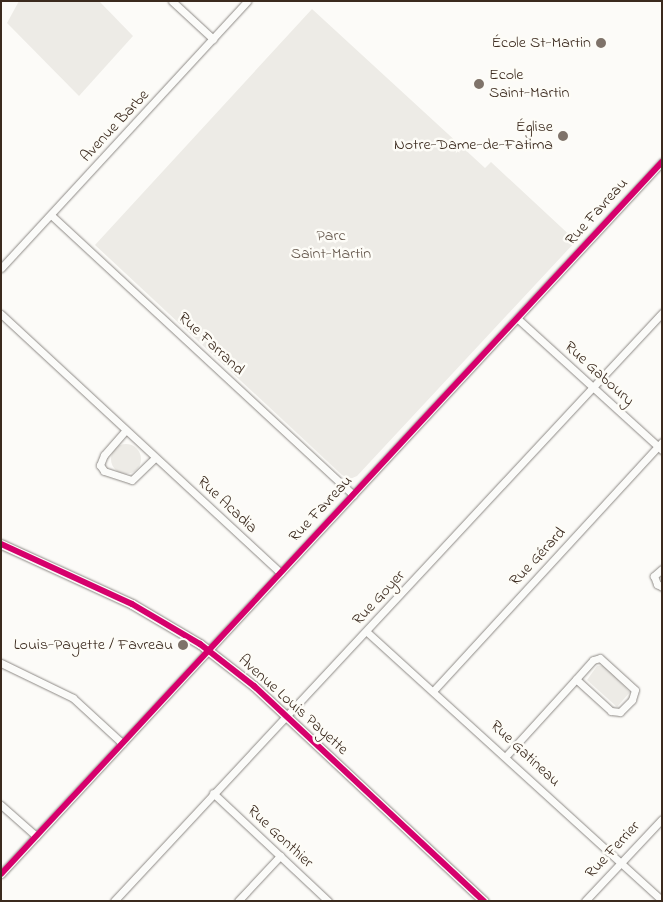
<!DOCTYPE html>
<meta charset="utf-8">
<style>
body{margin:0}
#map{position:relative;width:663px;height:902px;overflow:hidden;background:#fcfbf8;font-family:"Indie Flower",sans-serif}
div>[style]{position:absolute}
.green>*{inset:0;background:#edebe6}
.round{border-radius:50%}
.roads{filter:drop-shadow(0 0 1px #8d8985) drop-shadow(0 0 1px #8d8985)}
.minor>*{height:7px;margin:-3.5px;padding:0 3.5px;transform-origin:3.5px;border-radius:3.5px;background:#fbfbf9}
.tertiary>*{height:9px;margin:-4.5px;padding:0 4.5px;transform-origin:4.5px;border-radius:4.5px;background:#fbfbf9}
.cycleway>*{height:6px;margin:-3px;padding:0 3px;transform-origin:3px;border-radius:3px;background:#d6006c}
.dots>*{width:14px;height:14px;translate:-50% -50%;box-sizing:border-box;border:2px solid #fdfcf7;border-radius:50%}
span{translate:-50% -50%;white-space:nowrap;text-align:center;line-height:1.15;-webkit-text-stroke:5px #fdfcf7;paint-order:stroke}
.poi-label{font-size:16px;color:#3b2a1e}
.right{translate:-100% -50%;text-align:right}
.left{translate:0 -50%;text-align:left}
.street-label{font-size:16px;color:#3b2a1e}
.park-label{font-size:16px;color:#64574c}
.frame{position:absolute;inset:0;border:2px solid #3b2a1e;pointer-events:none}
</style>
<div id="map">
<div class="green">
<i style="clip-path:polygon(19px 1px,99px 1px,133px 36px,79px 96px,7px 23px)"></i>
<i style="clip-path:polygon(312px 9px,485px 168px,491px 162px,576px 241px,357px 476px,350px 479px,342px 475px,95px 245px)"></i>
<i class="round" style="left:111px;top:444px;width:30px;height:30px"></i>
<i style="clip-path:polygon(604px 665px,630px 692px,617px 707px,587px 680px,597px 666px)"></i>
</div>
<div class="roads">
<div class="minor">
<i style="left:172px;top:1px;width:56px;rotate:42.8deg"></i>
<i style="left:51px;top:215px;width:412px;rotate:42.8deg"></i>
<i style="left:1px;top:268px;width:363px;rotate:-47.3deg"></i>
<i style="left:1px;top:314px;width:381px;rotate:42.8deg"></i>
<i style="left:518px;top:319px;width:195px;rotate:42.3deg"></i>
<i style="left:125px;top:431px;width:32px;rotate:131deg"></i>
<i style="left:104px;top:455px;width:11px;rotate:112deg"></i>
<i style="left:100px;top:465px;width:7px;rotate:56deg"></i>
<i style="left:104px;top:471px;width:29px;rotate:18deg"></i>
<i style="left:132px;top:480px;width:32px;rotate:-44deg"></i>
<i style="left:662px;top:569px;width:11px;rotate:139deg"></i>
<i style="left:654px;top:576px;width:9px;rotate:69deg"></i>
<i style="left:657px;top:584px;width:6px;rotate:31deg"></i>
<i style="left:367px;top:632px;width:399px;rotate:42.3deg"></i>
<i style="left:600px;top:658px;width:47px;rotate:42.4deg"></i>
<i style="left:635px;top:690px;width:10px;rotate:107deg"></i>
<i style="left:632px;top:700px;width:17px;rotate:135deg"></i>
<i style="left:620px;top:712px;width:9px;rotate:-174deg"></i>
<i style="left:611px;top:711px;width:47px;rotate:-137.6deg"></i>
<i style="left:576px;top:679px;width:25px;rotate:-48deg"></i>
<i style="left:593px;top:660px;width:7px;rotate:-16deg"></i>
<i style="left:1px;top:663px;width:80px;rotate:25.9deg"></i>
<i style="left:73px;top:698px;width:67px;rotate:42.6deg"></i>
<i style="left:434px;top:690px;width:337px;rotate:-47.4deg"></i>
<i style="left:506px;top:756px;width:104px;rotate:-47.7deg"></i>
<i style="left:213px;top:793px;width:158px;rotate:43.2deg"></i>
<i style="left:1px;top:805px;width:47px;rotate:41.5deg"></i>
<i style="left:1px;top:874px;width:972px;rotate:-47.13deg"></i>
<i style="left:114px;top:901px;width:804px;rotate:-47.02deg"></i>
<i style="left:238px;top:901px;width:62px;rotate:-47deg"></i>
<i style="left:585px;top:901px;width:112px;rotate:-46.8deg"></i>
</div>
<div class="tertiary">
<i style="left:1px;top:544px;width:144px;rotate:24.6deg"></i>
<i style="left:132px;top:604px;width:79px;rotate:30.5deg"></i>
<i style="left:200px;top:644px;width:68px;rotate:37.9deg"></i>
<i style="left:254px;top:686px;width:315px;rotate:43.1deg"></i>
</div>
</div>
<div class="cycleway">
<i style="left:1px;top:544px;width:144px;rotate:24.6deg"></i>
<i style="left:132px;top:604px;width:79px;rotate:30.5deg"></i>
<i style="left:200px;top:644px;width:68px;rotate:37.9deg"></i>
<i style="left:254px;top:686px;width:315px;rotate:43.1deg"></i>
<i style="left:1px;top:874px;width:972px;rotate:-47.13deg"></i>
</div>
<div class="dots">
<i style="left:601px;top:43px;background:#7f736a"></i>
<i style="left:479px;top:84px;background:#7f736a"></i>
<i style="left:563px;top:136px;background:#7f736a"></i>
<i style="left:183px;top:645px;background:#7f736a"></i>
</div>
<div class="poi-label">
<span class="right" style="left:591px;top:43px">École St-Martin</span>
<span class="left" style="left:489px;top:84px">Ecole<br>Saint-Martin</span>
<span class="right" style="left:553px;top:136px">Église<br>Notre-Dame-de-Fatima</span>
<span class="right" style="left:173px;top:645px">Louis-Payette / Favreau</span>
</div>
<div class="street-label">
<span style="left:115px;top:126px;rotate:-47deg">Avenue Barbe</span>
<span style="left:597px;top:212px;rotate:-48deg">Rue Favreau</span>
<span style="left:211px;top:344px;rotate:43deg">Rue Farrand</span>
<span style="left:599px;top:374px;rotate:42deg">Rue Gaboury</span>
<span style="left:227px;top:505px;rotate:43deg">Rue Acadia</span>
<span style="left:321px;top:509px;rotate:-47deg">Rue Favreau</span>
<span style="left:538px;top:557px;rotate:-47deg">Rue Gérard</span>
<span style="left:379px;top:598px;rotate:-47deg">Rue Goyer</span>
<span style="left:293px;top:705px;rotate:42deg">Avenue Louis Payette</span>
<span style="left:525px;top:754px;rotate:43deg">Rue Gatineau</span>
<span style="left:280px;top:837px;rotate:43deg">Rue Gonthier</span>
<span style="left:613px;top:850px;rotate:-47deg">Rue Ferrier</span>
</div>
<div class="park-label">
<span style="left:331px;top:245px">Parc<br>Saint-Martin</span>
</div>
<div class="frame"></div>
</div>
